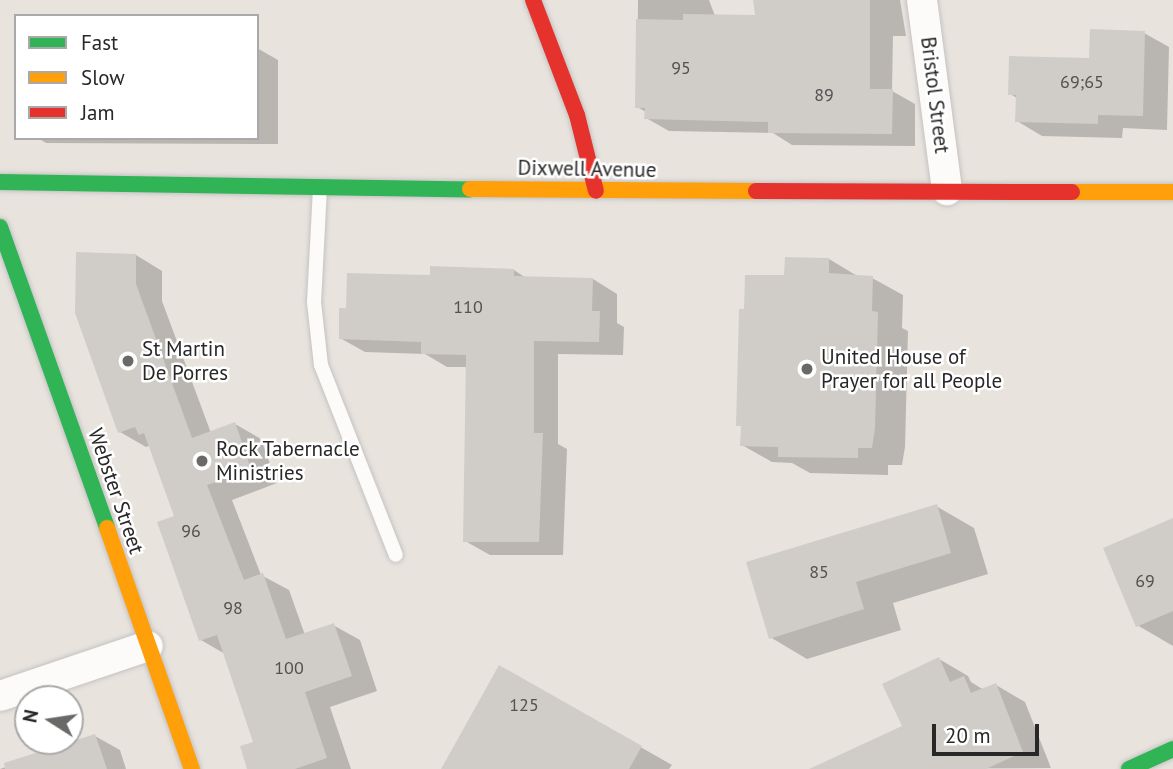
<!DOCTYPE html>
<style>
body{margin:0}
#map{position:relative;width:1173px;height:769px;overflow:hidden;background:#e8e3dd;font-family:"PT Sans",sans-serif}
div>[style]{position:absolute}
.shadow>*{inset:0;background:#0003}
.building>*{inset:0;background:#d0cdc8}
.roads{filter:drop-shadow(0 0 2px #c4c3c3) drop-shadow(0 0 2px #c4c3c3)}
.lane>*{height:14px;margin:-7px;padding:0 7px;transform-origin:7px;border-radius:7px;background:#fcfbfa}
.street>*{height:30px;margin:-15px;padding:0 15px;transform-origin:15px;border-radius:15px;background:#fcfbfa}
.fast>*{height:16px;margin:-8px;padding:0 8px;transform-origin:8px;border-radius:8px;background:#30b455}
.slow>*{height:16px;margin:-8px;padding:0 8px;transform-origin:8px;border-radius:8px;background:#ff9f0a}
.jam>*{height:16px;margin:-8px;padding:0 8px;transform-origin:8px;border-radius:8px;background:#e5322d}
.dots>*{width:19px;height:19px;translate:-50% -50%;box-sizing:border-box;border:4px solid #fff;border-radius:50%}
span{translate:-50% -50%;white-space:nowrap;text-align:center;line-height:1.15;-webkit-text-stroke:5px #fff;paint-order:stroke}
.number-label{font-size:18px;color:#535251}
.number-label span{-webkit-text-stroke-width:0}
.street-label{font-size:21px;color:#282828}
.poi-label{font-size:21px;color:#282828}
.left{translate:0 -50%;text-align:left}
.legend{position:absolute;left:14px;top:14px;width:245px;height:126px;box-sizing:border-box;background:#fff;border:2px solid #a9a9a9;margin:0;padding:9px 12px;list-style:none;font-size:21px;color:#282828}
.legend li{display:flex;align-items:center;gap:14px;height:35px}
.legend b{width:35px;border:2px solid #a9a9a9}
.north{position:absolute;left:14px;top:685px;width:70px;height:70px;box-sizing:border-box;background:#fff;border:2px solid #a9a9a9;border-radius:50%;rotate:282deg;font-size:19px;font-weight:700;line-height:28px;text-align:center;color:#282828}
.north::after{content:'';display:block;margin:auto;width:24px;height:32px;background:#6b6967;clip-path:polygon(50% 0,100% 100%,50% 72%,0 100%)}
.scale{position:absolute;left:932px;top:724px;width:107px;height:32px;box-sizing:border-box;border:4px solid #282828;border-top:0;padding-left:9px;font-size:21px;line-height:24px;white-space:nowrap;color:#282828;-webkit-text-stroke:5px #fff;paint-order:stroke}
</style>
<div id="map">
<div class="shadow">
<i style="clip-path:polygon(638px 0,709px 0,715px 16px,757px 17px,755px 0,900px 0,906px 36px,893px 36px,892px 91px,915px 104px,915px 146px,792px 145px,773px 133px,669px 131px,646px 118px,646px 112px,637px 107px)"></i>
<i style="clip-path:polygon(1144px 33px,1169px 47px,1167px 130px,1123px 128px,1122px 138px,1042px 136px,1017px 121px,1017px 98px,1010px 94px,1091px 60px)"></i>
<i style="clip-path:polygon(257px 48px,278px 60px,278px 144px,46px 143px,38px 138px,257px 138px)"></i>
<i style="clip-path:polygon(136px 255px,162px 271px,162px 301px,211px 433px,235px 424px,261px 439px,277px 483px,232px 500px,261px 575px,289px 590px,305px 635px,333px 625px,360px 640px,377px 691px,330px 707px,351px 769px,249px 769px,255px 743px,225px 654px,201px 640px,177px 517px,151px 445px,146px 447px,120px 432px)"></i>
<i style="clip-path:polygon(829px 259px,859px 277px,872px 278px,903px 295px,902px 328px,908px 331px,905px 447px,902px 465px,888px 465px,888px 475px,810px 473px,792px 463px,772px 462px,742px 445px,743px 427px,738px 425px,745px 311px,786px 277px)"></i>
<i style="clip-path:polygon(514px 270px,526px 278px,593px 279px,617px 294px,617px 323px,624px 327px,623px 355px,558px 354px,558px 444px,567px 449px,563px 555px,490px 555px,465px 541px,467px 367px,447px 367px,425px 354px,365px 352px,340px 338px,432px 277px)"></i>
<i style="clip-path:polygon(936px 506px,974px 528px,988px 574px,893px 603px,901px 630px,807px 659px,770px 637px)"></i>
<i style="clip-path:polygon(1173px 520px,1173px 646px,1137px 625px)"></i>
<i style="clip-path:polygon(939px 659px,968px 676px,971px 682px,984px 690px,996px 685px,1025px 702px,1051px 768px,822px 769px,904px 726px)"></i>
<i style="clip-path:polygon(500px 667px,672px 765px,669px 769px,443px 769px)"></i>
<i style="clip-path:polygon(95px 736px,120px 750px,126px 769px,0 769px)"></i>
</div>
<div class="building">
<i style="clip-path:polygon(753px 0,870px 0,870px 89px,893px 89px,892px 134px,768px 133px,768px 122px,644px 119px,645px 108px,635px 108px,636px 19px,683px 20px,683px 14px,755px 15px)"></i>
<i style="clip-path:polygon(1090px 29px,1145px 31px,1143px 116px,1098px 115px,1098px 124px,1015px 122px,1016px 95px,1008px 95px,1009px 56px,1089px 58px)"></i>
<i style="clip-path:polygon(76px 252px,136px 254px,136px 284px,192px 438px,235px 422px,251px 469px,207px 485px,244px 580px,263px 573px,286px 639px,334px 623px,352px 676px,305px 692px,327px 758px,295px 769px,247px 769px,240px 746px,253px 742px,217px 635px,199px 641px,157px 522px,174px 516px,144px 433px,139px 435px,135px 427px,118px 433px,75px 313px)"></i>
<i style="clip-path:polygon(785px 257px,829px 258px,829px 273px,873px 276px,872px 311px,878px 312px,875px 428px,872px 448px,858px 448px,858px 458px,778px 457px,778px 447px,740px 446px,741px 426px,736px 426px,739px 309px,744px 309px,745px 275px,784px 275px)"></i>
<i style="clip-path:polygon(430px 266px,514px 269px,514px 276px,593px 278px,592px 311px,600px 311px,599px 342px,534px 341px,534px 433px,543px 433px,539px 542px,463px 542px,466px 355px,421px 354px,421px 342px,339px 339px,339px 308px,346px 308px,347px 273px,430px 275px)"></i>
<i style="clip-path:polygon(937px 504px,951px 553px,856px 582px,864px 609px,769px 639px,746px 562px)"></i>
<i style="clip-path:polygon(1173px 518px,1173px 611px,1136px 627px,1103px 548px)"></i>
<i style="clip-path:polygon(939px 657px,950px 682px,964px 676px,971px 693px,996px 683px,1023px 752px,986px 769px,809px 769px,902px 726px,882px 684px)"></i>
<i style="clip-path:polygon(499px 665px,642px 746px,629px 769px,441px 769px)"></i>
<i style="clip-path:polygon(95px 734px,107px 769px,5px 769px,4px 763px)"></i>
</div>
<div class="roads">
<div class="lane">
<i style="left:320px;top:188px;width:114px;rotate:93deg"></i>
<i style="left:314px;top:302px;width:63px;rotate:83.7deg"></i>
<i style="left:321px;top:365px;width:204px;rotate:68.5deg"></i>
</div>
<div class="street">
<i style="left:922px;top:0;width:192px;rotate:82.5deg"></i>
<i style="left:0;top:696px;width:156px;rotate:-18.7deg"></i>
</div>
<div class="fast">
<i style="left:0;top:182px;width:470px;rotate:0.9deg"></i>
<i style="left:0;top:227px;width:319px;rotate:70.4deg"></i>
<i style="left:1129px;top:769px;width:48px;rotate:-24.4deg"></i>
</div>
<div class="slow">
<i style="left:470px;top:189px;width:286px;rotate:0.4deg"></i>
<i style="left:1072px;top:192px;width:101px"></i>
<i style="left:107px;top:528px;width:256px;rotate:70.6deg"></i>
</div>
<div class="jam">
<i style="left:533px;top:0;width:123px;rotate:69.1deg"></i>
<i style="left:577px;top:115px;width:78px;rotate:76deg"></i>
<i style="left:756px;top:191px;width:316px;rotate:0.2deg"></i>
</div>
</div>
<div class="dots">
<i style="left:128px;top:361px;background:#6b6967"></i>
<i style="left:807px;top:369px;background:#6b6967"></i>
<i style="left:202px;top:461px;background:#6b6967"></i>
</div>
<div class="number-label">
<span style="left:681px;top:68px">95</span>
<span style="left:1082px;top:82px">69;65</span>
<span style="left:824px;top:95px">89</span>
<span style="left:468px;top:307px">110</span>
<span style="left:191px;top:531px">96</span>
<span style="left:819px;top:572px">85</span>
<span style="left:1145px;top:581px">69</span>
<span style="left:233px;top:608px">98</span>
<span style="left:289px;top:668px">100</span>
<span style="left:524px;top:705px">125</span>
</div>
<div class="street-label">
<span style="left:935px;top:95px;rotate:83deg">Bristol Street</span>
<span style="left:587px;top:169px;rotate:1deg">Dixwell Avenue</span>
<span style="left:116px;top:491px;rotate:71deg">Webster Street</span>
</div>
<div class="poi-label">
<span class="left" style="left:142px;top:361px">St Martin<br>De Porres</span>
<span class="left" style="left:821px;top:369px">United House of<br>Prayer for all People</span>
<span class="left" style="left:216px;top:461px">Rock Tabernacle<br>Ministries</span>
</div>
<ul class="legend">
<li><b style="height:9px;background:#30b455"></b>Fast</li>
<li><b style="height:9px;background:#ff9f0a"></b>Slow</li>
<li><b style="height:9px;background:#e5322d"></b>Jam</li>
</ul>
<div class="north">N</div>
<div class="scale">20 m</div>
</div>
